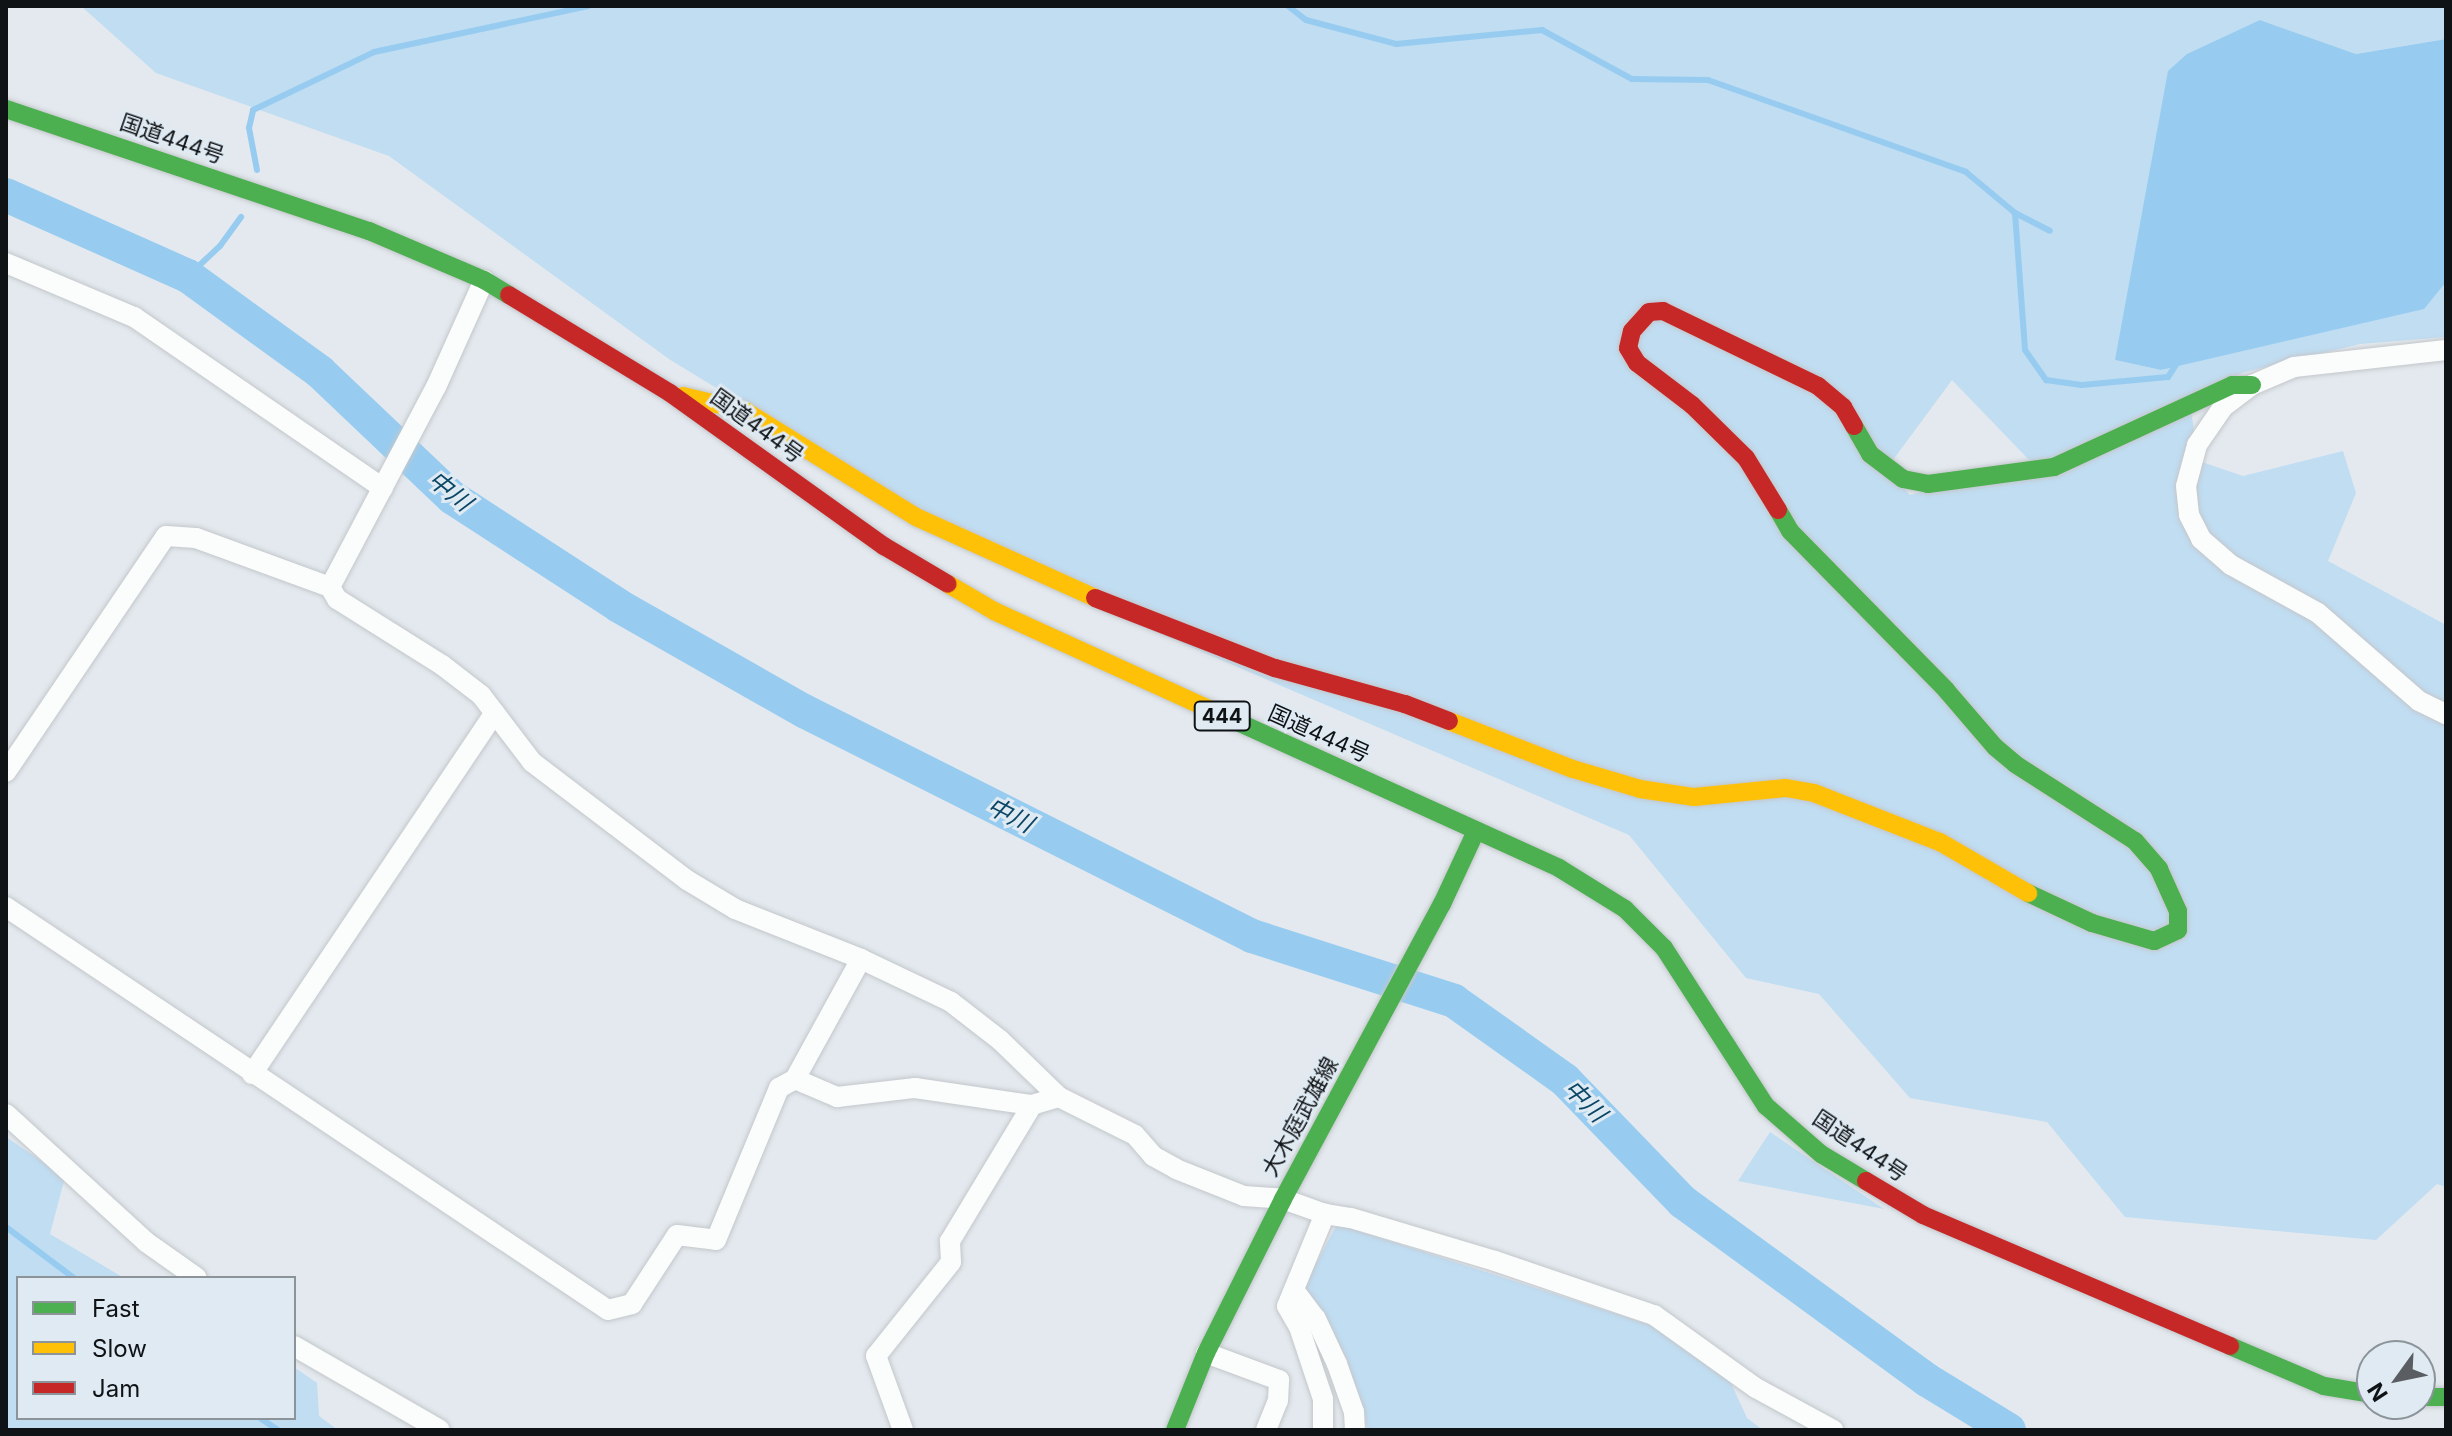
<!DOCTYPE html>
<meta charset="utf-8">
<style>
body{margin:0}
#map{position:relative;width:2452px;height:1436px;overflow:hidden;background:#e3e9ee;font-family:Inter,"Noto Sans JP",sans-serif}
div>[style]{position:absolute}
.green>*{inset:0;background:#c0ddf2}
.water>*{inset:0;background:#97ccf0}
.stream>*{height:6px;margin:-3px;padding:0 3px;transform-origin:3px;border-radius:3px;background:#97ccf0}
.river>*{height:34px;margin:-17px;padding:0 17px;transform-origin:17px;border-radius:17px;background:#97ccf0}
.roads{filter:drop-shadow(0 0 2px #c3c7cb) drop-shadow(0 0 2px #c3c7cb)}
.street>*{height:20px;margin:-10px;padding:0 10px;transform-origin:10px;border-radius:10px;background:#fbfcfc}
.fast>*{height:18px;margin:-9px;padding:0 9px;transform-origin:9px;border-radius:9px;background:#4caf50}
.slow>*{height:18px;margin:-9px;padding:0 9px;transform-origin:9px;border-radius:9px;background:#ffc107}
.jam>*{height:18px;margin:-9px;padding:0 9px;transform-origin:9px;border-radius:9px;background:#c62828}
span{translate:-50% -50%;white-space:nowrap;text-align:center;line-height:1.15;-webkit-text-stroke:6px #dfeaf2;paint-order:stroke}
.shield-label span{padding:2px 6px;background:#dfeaf2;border:2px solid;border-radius:6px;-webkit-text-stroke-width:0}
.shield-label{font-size:20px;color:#101316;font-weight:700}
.street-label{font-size:22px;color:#101316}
.water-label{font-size:24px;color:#0a4666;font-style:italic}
.frame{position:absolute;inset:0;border:8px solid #101316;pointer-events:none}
.legend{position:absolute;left:16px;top:1276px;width:280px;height:144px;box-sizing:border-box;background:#dfeaf2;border:2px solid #8c949a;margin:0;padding:10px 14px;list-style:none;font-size:24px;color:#101316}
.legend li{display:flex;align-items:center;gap:16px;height:40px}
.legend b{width:40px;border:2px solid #8c949a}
.north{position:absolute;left:2356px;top:1340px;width:80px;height:80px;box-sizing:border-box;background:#dfeaf2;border:2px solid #8c949a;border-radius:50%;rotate:237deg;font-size:22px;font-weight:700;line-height:32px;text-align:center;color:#101316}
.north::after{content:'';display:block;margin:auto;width:28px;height:36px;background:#5a5e62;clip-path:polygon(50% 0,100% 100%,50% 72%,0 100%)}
</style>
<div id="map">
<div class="green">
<i style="clip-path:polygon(evenodd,81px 6px,2446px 6px,2446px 39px,2356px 54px,2260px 20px,2115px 360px,2161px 370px,2446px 282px,2446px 337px,2360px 344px,2241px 373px,2190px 405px,2199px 461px,2243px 476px,2343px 451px,2356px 493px,2328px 561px,2446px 625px,2446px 1187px,2437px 1184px,2376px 1240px,2125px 1217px,2047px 1122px,1910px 1098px,1819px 994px,1746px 978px,1629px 835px,1016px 572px,669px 359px,389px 156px,156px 73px,81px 6px,1952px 380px,2032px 463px,1910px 495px,1887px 468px,1952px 380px)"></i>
<i style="clip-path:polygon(1770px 1132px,1884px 1209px,1738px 1181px)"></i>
<i style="clip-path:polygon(6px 1137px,65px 1177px,50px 1234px,124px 1278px,18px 1278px,18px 1418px,294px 1418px,294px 1367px,317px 1383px,319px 1416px,338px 1430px,6px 1430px)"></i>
<i style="clip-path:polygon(1337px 1224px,1657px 1327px,1730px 1381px,1747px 1418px,1763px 1430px,1368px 1430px,1347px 1359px,1304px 1287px)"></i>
</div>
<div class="water">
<i style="clip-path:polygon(2260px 20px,2356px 54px,2446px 39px,2446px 282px,2424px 309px,2161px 370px,2115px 360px,2168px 71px,2187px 54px)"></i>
</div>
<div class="stream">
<i style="left:1288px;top:6px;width:23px;rotate:38deg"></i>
<i style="left:1306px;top:20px;width:93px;rotate:14.9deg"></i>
<i style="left:1396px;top:44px;width:147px;rotate:-5.5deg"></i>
<i style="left:1542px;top:30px;width:102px;rotate:28.6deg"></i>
<i style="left:1632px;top:79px;width:76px;rotate:0.8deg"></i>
<i style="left:1708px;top:80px;width:274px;rotate:19.6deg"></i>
<i style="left:1966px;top:172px;width:64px;rotate:39.9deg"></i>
<i style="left:2015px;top:213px;width:39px;rotate:27deg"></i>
<i style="left:257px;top:170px;width:43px;rotate:-100.8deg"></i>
<i style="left:249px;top:128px;width:18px;rotate:-77deg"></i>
<i style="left:253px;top:110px;width:134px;rotate:-25.6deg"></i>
<i style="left:374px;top:52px;width:219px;rotate:-12.1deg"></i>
<i style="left:2015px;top:213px;width:137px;rotate:85.8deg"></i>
<i style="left:2025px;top:350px;width:37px;rotate:55deg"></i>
<i style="left:2046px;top:380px;width:36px;rotate:8deg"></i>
<i style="left:2082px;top:385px;width:86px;rotate:-5.3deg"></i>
<i style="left:2168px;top:377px;width:17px;rotate:-57deg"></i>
<i style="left:188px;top:276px;width:44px;rotate:-43.2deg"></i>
<i style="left:220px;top:246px;width:36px;rotate:-54deg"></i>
<i style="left:6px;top:1227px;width:85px;rotate:36.9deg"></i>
<i style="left:260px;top:1418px;width:22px;rotate:34deg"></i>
</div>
<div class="river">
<i style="left:6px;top:195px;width:199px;rotate:24deg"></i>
<i style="left:188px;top:276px;width:163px;rotate:36deg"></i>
<i style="left:320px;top:372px;width:183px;rotate:43.5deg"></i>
<i style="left:453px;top:498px;width:198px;rotate:33deg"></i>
<i style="left:619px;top:606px;width:213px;rotate:29.6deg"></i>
<i style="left:804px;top:711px;width:501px;rotate:26.67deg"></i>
<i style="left:1252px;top:936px;width:212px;rotate:17.8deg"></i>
<i style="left:1454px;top:1001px;width:136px;rotate:35.4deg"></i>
<i style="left:1565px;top:1080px;width:170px;rotate:46deg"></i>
<i style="left:1683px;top:1202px;width:302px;rotate:36.1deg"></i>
<i style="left:1927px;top:1380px;width:96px;rotate:31.4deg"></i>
</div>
<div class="roads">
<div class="street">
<i style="left:6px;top:263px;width:139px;rotate:22.9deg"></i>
<i style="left:134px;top:317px;width:302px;rotate:34.5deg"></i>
<i style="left:2446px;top:350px;width:153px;rotate:173.6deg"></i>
<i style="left:2294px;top:367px;width:46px;rotate:156.8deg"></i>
<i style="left:2252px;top:385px;width:36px;rotate:143deg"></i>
<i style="left:2223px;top:407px;width:46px;rotate:124.4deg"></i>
<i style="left:2197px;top:445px;width:42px;rotate:105deg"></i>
<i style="left:2186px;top:486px;width:29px;rotate:84deg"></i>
<i style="left:2189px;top:515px;width:27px;rotate:63deg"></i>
<i style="left:2201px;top:539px;width:40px;rotate:41deg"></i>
<i style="left:2231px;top:565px;width:99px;rotate:28.9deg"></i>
<i style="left:2318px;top:613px;width:134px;rotate:41.1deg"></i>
<i style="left:2419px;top:701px;width:30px;rotate:26deg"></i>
<i style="left:330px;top:587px;width:226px;rotate:-62.1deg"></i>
<i style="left:436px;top:387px;width:117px;rotate:-65.8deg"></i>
<i style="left:6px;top:772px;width:285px;rotate:-55.9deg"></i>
<i style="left:166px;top:536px;width:30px;rotate:4deg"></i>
<i style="left:196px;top:538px;width:143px;rotate:20.1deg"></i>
<i style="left:330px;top:587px;width:14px;rotate:60deg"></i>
<i style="left:337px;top:599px;width:124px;rotate:32.2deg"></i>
<i style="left:442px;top:665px;width:49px;rotate:37.6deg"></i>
<i style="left:481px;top:695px;width:84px;rotate:52.7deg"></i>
<i style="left:532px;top:762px;width:195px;rotate:37.3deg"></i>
<i style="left:687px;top:880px;width:56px;rotate:31.1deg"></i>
<i style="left:735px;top:909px;width:136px;rotate:21.6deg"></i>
<i style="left:861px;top:959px;width:100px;rotate:25.5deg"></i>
<i style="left:951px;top:1002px;width:62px;rotate:37.8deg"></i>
<i style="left:1000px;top:1040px;width:82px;rotate:44deg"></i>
<i style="left:1059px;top:1097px;width:85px;rotate:26.6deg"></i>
<i style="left:1135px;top:1135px;width:28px;rotate:49deg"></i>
<i style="left:1153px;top:1156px;width:26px;rotate:29deg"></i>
<i style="left:1176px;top:1169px;width:73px;rotate:21.7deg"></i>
<i style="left:1244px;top:1196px;width:39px;rotate:4deg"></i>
<i style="left:1283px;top:1199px;width:45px;rotate:19.7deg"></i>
<i style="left:1325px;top:1214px;width:26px;rotate:9deg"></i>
<i style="left:1351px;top:1218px;width:150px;rotate:16.6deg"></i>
<i style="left:1495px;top:1261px;width:168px;rotate:18.8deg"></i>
<i style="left:1654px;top:1315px;width:125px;rotate:35.6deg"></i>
<i style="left:1756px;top:1388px;width:88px;rotate:28.6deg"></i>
<i style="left:6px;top:907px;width:724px;rotate:33.8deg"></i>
<i style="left:608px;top:1310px;width:25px;rotate:-14deg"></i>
<i style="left:632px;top:1304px;width:82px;rotate:-56.9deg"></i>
<i style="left:677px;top:1235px;width:39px;rotate:7deg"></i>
<i style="left:716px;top:1240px;width:165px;rotate:-67.5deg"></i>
<i style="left:779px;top:1088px;width:18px;rotate:-29deg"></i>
<i style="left:861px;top:959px;width:137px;rotate:118.8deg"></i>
<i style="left:795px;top:1079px;width:46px;rotate:23.2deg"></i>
<i style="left:837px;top:1097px;width:79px;rotate:-6.6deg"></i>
<i style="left:915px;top:1088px;width:118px;rotate:8.3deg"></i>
<i style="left:1032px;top:1105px;width:28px;rotate:-17deg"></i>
<i style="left:252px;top:1074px;width:435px;rotate:-56.1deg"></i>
<i style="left:6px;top:1114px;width:190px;rotate:42.4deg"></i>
<i style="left:146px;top:1242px;width:62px;rotate:35.2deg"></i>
<i style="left:1294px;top:1290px;width:36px;rotate:53deg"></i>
<i style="left:1316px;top:1319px;width:50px;rotate:65deg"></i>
<i style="left:1337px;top:1364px;width:51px;rotate:70.5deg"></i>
<i style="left:1354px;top:1412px;width:18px;rotate:87deg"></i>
<i style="left:294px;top:1346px;width:168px;rotate:29.9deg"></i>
<i style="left:1206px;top:1353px;width:78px;rotate:20.3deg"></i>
<i style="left:903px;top:1430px;width:79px;rotate:-110deg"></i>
<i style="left:876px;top:1356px;width:120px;rotate:-51.4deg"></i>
<i style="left:951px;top:1262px;width:21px;rotate:-93deg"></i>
<i style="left:950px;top:1241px;width:159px;rotate:-58.9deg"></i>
<i style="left:1266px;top:1430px;width:31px;rotate:-68deg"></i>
<i style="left:1278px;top:1401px;width:21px;rotate:-87deg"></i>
<i style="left:1323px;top:1430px;width:31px;rotate:-90deg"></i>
<i style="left:1323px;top:1399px;width:76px;rotate:-108.4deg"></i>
<i style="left:1299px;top:1327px;width:24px;rotate:-120deg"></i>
<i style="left:1287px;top:1306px;width:100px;rotate:-67.6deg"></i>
</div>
<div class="fast">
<i style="left:6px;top:109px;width:383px;rotate:18.6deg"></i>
<i style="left:369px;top:231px;width:125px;rotate:23.1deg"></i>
<i style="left:484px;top:280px;width:29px;rotate:31deg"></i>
<i style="left:1854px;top:426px;width:32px;rotate:60deg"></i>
<i style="left:1870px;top:454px;width:41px;rotate:37.1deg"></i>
<i style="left:1903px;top:479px;width:25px;rotate:11deg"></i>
<i style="left:1928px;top:484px;width:127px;rotate:-7.7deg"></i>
<i style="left:2054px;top:467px;width:196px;rotate:-24.7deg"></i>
<i style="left:2232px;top:385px;width:20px"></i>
<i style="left:1778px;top:510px;width:24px;rotate:60deg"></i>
<i style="left:1790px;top:531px;width:223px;rotate:45.5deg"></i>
<i style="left:1946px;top:690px;width:75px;rotate:49.3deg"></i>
<i style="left:1995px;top:747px;width:26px;rotate:40deg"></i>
<i style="left:2015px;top:764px;width:143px;rotate:32.7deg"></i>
<i style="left:2135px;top:841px;width:37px;rotate:49deg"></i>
<i style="left:2159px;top:869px;width:46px;rotate:65.7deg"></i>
<i style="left:2178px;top:911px;width:19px;rotate:90deg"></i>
<i style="left:2178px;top:930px;width:26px;rotate:155deg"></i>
<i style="left:2154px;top:941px;width:65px;rotate:-163.8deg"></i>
<i style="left:2092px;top:923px;width:71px;rotate:-154.9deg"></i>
<i style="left:1231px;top:719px;width:360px;rotate:24.4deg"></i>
<i style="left:1559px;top:868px;width:78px;rotate:31.8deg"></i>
<i style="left:1625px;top:909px;width:55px;rotate:45deg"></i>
<i style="left:1664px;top:948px;width:188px;rotate:57.2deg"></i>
<i style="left:1766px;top:1106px;width:73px;rotate:41.1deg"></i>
<i style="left:1821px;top:1154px;width:52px;rotate:31deg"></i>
<i style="left:2230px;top:1346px;width:102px;rotate:23.1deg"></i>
<i style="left:2324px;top:1386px;width:49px;rotate:9.5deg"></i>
<i style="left:2420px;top:1397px;width:26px"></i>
<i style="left:1175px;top:1430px;width:83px;rotate:-68.1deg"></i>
<i style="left:1206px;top:1353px;width:172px;rotate:-63.4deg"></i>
<i style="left:1283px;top:1199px;width:335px;rotate:-61.7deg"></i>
<i style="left:1442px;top:904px;width:81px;rotate:-65deg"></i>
</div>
<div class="slow">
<i style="left:683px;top:396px;width:64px;rotate:13.6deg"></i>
<i style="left:745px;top:411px;width:201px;rotate:31.8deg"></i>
<i style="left:916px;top:517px;width:196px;rotate:24.3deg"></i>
<i style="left:948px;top:584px;width:53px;rotate:30.4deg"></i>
<i style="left:994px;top:611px;width:260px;rotate:24.5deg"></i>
<i style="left:1449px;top:721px;width:133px;rotate:21.2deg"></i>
<i style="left:1573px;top:769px;width:70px;rotate:16.6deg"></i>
<i style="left:1640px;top:789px;width:55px;rotate:8.4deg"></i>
<i style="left:1694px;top:797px;width:92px;rotate:-5.6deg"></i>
<i style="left:1786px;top:788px;width:28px;rotate:10deg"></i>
<i style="left:1814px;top:793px;width:135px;rotate:21.3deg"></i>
<i style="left:1940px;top:842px;width:102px;rotate:30.1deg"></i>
</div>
<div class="jam">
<i style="left:509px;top:295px;width:188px;rotate:31.3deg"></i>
<i style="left:670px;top:393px;width:263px;rotate:35.6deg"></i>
<i style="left:884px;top:546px;width:74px;rotate:30.7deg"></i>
<i style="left:1778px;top:510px;width:61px;rotate:-121.6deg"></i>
<i style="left:1746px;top:458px;width:76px;rotate:-135.5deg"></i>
<i style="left:1692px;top:405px;width:69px;rotate:-142.6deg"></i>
<i style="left:1637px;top:363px;width:17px;rotate:-121deg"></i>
<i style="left:1628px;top:348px;width:17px;rotate:-77deg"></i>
<i style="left:1632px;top:331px;width:25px;rotate:-48deg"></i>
<i style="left:1649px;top:312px;width:14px;rotate:-4deg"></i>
<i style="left:1663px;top:311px;width:172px;rotate:25.8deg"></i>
<i style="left:1818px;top:386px;width:33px;rotate:40deg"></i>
<i style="left:1843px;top:407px;width:22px;rotate:60deg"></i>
<i style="left:1095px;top:598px;width:193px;rotate:21.3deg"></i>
<i style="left:1275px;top:668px;width:135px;rotate:15.5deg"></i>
<i style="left:1405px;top:704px;width:47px;rotate:21.1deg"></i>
<i style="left:1866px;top:1181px;width:66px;rotate:30.8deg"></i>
<i style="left:1923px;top:1215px;width:334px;rotate:23.1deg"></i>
</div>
</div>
<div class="shield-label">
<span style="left:1222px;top:716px">444</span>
</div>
<div class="street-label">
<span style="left:172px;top:139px;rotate:19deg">国道444号</span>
<span style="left:757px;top:426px;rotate:36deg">国道444号</span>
<span style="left:1319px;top:734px;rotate:24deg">国道444号</span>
<span style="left:1300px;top:1117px;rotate:-61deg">大木庭武雄線</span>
<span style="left:1860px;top:1146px;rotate:34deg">国道444号</span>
</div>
<div class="water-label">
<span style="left:450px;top:491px;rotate:39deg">中川</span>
<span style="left:1010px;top:815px;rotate:27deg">中川</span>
<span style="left:1585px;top:1101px;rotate:45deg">中川</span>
</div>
<div class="frame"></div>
<ul class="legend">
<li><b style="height:10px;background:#4caf50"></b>Fast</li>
<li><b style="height:10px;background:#ffc107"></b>Slow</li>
<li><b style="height:10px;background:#c62828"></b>Jam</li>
</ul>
<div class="north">N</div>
</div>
